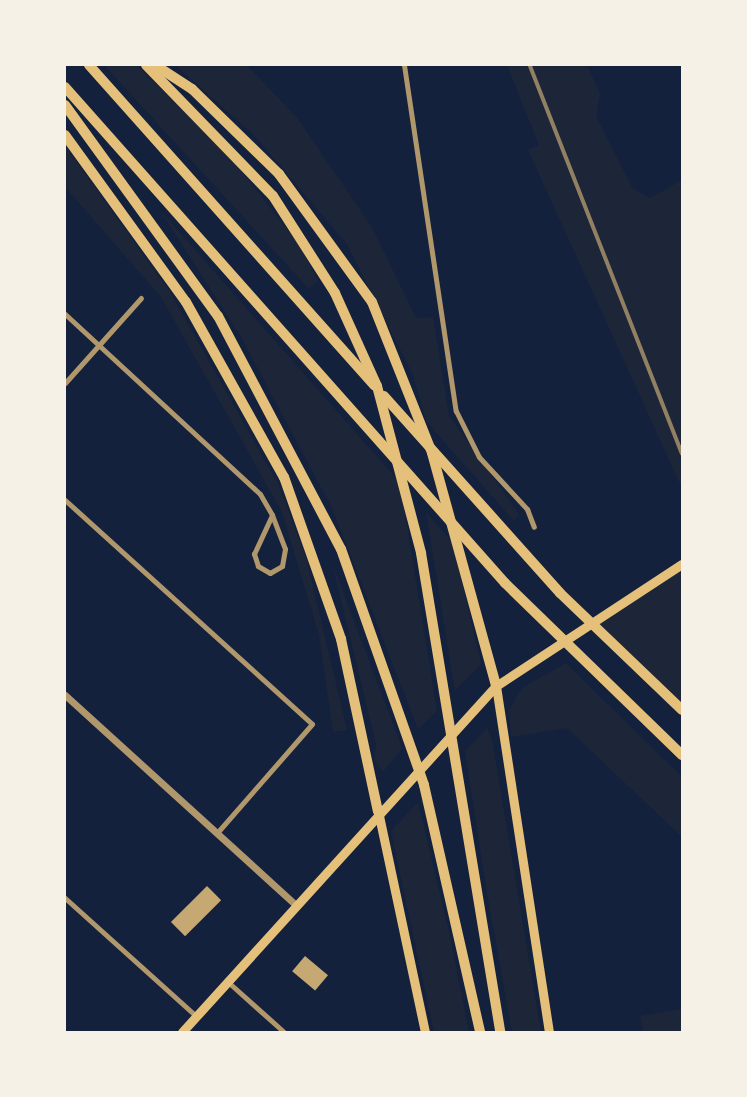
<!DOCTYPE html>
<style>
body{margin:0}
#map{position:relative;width:747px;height:1097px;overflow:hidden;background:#14213d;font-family:Barlow,sans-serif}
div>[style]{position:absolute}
.green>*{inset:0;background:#1d2539}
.building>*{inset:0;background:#c6a872;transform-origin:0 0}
.minor>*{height:5px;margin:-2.5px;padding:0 2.5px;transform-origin:2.5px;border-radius:2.5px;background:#b1986c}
.tertiary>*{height:7px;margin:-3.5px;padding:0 3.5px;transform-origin:3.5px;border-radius:3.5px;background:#b1986c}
.primary>*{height:9px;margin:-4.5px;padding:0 4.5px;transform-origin:4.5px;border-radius:4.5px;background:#e5c07b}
.motorway>*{height:10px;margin:-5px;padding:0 5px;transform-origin:5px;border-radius:5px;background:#e5c07b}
.rail>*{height:3.5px;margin:-1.75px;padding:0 1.75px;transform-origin:1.75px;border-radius:1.75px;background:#918062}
span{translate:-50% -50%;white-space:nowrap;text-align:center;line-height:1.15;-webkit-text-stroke:7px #f6f1e7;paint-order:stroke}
.frame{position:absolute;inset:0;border:66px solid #f6f1e7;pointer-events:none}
</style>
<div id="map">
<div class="green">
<i style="clip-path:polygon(104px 65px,136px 65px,223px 148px,301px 247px,318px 281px,309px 289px)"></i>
<i style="clip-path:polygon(175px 65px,247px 65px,298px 119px,373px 229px,416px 318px,433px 317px,449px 416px,519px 514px,514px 521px,426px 421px,413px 375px,347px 244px,254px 135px)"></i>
<i style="clip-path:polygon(507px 65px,587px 65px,600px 94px,596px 116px,633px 189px,650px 198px,682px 180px,682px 488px,528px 150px,539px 145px)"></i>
<i style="clip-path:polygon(65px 146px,170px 292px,278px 484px,306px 557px,347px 730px,333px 732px,319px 635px,282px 512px,161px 297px,65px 187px)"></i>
<i style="clip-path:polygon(160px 210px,400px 483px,437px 711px,418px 729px,332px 508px,241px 337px)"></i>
<i style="clip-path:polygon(426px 512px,453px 543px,481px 664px,455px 691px)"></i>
<i style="clip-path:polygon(332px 563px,402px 748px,383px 772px,374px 760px,376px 744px)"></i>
<i style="clip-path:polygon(682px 564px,682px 710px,587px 626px)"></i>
<i style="clip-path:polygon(566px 663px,682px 777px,682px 837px,567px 728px,511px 737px,509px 710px,522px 688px)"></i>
<i style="clip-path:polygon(487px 728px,492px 740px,541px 1032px,512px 1032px,487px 893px,465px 751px)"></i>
<i style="clip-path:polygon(418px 802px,449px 932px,469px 1032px,434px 1032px,391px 831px)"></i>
<i style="clip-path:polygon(682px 1009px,682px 1032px,643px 1032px,640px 1016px)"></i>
</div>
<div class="building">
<i style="left:207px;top:886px;width:20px;height:51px;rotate:45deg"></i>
<i style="left:305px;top:956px;width:30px;height:20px;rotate:40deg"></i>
</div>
<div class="minor">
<i style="left:404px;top:65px;width:350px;rotate:81.5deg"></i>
<i style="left:456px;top:411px;width:51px;rotate:63.4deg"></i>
<i style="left:479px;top:457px;width:71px;rotate:47.3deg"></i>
<i style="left:527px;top:509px;width:19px;rotate:69deg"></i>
<i style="left:65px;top:314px;width:265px;rotate:42.7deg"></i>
<i style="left:260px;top:494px;width:24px;rotate:60deg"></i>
<i style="left:272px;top:515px;width:36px;rotate:69deg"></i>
<i style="left:285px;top:549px;width:17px;rotate:100deg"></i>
<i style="left:282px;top:566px;width:14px;rotate:150deg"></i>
<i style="left:270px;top:573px;width:14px;rotate:-150deg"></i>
<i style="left:258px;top:566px;width:13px;rotate:-108deg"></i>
<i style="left:254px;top:554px;width:43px;rotate:-65.2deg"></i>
<i style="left:65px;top:383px;width:114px;rotate:-48.2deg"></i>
<i style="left:65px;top:500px;width:333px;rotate:42.2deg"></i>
<i style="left:312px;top:724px;width:145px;rotate:131.1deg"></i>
<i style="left:65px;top:898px;width:176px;rotate:42deg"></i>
<i style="left:228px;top:982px;width:75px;rotate:41.8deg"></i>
</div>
<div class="tertiary">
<i style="left:65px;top:695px;width:312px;rotate:42.3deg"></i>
</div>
<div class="primary">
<i style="left:496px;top:686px;width:350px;rotate:81.3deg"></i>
<i style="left:378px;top:811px;width:226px;rotate:78deg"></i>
<i style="left:182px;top:1032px;width:467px;rotate:-47.8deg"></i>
<i style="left:496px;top:686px;width:222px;rotate:-33.3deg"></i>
</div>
<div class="motorway">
<i style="left:89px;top:65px;width:429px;rotate:48.3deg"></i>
<i style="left:146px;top:65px;width:182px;rotate:45.9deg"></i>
<i style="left:273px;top:196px;width:115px;rotate:57.4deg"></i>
<i style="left:335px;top:293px;width:102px;rotate:65.7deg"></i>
<i style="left:377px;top:386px;width:173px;rotate:75.2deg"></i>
<i style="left:421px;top:553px;width:485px;rotate:80.6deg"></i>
<i style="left:155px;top:65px;width:44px;rotate:33deg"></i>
<i style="left:192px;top:89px;width:122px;rotate:44.3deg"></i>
<i style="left:279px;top:174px;width:158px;rotate:54deg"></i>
<i style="left:372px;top:302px;width:162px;rotate:68.3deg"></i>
<i style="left:432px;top:453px;width:242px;rotate:74.6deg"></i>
<i style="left:65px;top:87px;width:663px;rotate:48.42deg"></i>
<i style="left:505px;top:583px;width:247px;rotate:44.2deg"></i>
<i style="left:65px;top:105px;width:261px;rotate:54.1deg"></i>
<i style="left:218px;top:316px;width:263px;rotate:62.2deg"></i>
<i style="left:341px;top:549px;width:250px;rotate:70.6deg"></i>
<i style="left:424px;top:785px;width:253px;rotate:77.2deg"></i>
<i style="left:65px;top:135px;width:206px;rotate:54.1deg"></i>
<i style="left:186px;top:302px;width:201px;rotate:60.8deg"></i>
<i style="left:284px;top:477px;width:172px;rotate:70.6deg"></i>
<i style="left:341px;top:639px;width:176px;rotate:77.9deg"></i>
<i style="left:384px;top:396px;width:264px;rotate:48.2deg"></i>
<i style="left:560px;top:593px;width:169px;rotate:43.8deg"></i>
</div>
<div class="rail">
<i style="left:530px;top:65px;width:417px;rotate:68.6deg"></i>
</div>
<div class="frame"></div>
</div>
